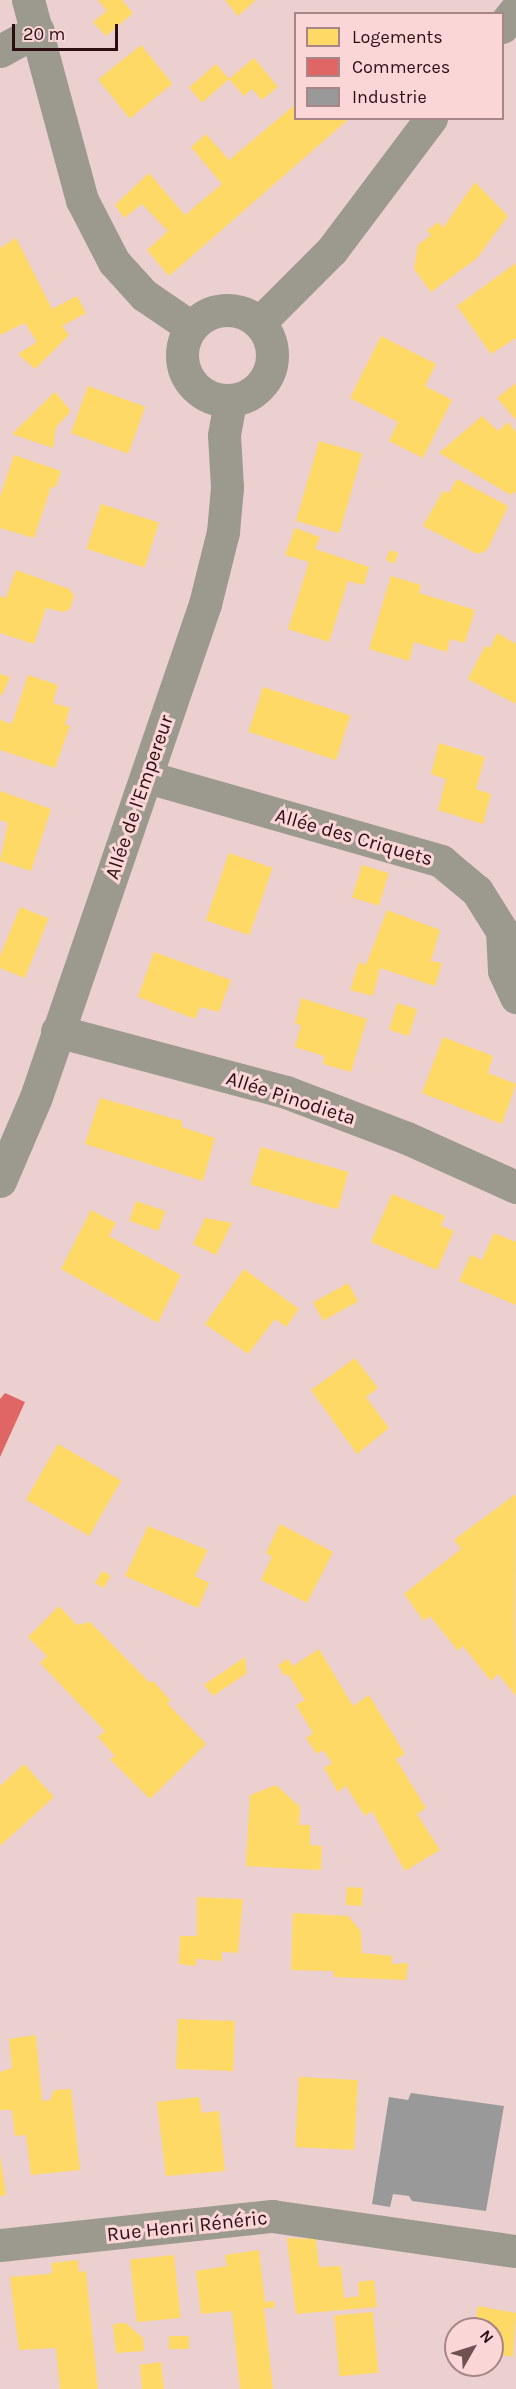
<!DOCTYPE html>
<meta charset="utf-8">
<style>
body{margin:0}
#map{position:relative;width:516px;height:2389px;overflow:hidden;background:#ecd0d0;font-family:Karla,sans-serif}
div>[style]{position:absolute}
.homes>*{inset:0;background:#ffd966;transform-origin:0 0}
.shops>*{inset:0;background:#e06666}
.industry>*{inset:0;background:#999}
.minor>*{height:33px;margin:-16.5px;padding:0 16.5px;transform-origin:16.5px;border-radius:16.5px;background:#9c9a8e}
.minor>.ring{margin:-16.5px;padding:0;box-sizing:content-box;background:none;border:33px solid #9c9a8e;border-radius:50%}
span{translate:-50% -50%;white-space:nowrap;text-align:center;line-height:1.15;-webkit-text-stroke:6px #fad6d6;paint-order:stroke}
.street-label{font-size:20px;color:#2d0e10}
.legend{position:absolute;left:294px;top:12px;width:210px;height:108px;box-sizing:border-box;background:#fad6d6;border:2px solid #a88687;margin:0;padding:8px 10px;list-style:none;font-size:18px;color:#2d0e10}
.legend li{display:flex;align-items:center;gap:12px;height:30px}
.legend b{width:30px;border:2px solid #a88687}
.north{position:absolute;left:444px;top:2317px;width:60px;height:60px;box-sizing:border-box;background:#fad6d6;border:2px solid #a88687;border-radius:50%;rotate:51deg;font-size:16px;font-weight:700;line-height:24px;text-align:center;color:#2d0e10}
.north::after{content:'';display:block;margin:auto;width:21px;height:27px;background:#705253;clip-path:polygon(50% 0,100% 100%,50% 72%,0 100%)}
.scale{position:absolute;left:12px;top:24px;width:106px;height:27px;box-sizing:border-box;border:3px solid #2d0e10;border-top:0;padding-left:8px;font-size:18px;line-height:21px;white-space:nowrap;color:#2d0e10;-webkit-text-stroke:4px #fad6d6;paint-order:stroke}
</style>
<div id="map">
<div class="homes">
<i style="clip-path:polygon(98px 0,122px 0,133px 13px,106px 36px,93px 22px,107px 11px)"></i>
<i style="clip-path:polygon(225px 0,256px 0,238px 16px)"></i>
<i style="left:141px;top:45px;width:50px;height:55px;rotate:51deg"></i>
<i style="clip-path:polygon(254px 58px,278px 87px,262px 100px,252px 89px,244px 96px,229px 79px)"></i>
<i style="left:216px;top:64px;width:20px;height:36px;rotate:49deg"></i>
<i style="clip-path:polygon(296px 104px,296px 118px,350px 118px,169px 276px,147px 250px,168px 231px,142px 204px,124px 218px,115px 205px,149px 173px,185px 215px,222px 184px,191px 147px,206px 134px,229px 160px)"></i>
<i style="clip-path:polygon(475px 182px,508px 216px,477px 258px,431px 292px,414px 269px,418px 245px,431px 235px,427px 230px,439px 222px,443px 228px)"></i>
<i style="clip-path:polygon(16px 238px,52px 309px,77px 296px,86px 313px,62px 326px,69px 335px,35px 369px,18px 354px,37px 342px,25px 323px,0 335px,0 248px)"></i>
<i style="clip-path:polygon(516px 263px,516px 338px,491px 354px,457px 306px)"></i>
<i style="clip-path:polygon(381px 336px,436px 364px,425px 386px,452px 400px,423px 458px,389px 441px,398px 422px,350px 398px)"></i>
<i style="clip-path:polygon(516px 383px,516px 420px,497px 398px)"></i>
<i style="left:88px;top:386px;width:61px;height:50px;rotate:20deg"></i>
<i style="clip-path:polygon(55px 392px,71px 411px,56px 427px,53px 448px,12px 434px)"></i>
<i style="clip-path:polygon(482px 416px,498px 431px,508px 422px,516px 432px,516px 491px,511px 495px,439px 453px)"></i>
<i style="left:319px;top:441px;width:45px;height:83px;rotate:16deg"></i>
<i style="clip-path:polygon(14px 455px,61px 471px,56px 487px,51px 487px,34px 538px,0 528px,0 497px)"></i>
<i style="clip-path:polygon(457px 479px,508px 506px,487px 550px,477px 554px,423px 526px,443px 491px,449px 493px)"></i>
<i style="left:101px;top:504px;width:61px;height:47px;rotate:18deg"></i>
<i style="clip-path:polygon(295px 528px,320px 537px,315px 549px,369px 567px,364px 585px,348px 581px,329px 642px,288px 629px,309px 562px,285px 555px)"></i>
<i style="left:390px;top:550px;width:9px;height:11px;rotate:21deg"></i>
<i style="clip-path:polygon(16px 570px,69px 589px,74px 596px,70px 609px,63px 612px,46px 608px,34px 644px,0 633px,0 596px,6px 598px)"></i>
<i style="clip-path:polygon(391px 576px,421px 585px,419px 593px,475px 610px,465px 643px,450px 639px,447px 652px,414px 642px,409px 661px,369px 649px)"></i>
<i style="clip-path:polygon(497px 633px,516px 644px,516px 704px,468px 679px,485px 646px,490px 648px)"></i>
<i style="clip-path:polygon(0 674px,10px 677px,2px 695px,0 695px)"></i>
<i style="clip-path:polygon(28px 675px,58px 685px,53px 703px,70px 708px,65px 724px,70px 726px,55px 768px,0 750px,0 720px,12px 724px)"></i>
<i style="left:263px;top:687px;width:92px;height:47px;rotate:18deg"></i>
<i style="clip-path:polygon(439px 743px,485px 757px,476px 789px,491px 794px,483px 824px,438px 810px,446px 779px,431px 774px)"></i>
<i style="clip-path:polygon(0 791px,51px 809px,31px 871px,0 861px,8px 823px,0 820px)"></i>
<i style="left:229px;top:853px;width:46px;height:71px;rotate:19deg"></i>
<i style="left:362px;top:865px;width:28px;height:34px;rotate:17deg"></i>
<i style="left:20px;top:907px;width:31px;height:64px;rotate:22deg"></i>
<i style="clip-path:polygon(387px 910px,440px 930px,431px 961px,442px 963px,435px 986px,380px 968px,373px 996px,350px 990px,359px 962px,366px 965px)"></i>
<i style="clip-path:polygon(154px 952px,231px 980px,219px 1012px,200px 1007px,195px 1019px,138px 997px)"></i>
<i style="clip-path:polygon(301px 998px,367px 1019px,351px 1072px,323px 1064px,324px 1056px,295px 1047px,301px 1025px,295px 1024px)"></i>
<i style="left:397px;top:1003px;width:21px;height:28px;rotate:17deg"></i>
<i style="clip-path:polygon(443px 1037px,493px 1056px,488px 1073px,516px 1084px,502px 1124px,422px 1093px)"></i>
<i style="clip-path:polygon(100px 1098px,182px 1121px,182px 1127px,215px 1138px,203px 1181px,85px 1144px)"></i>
<i style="left:261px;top:1147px;width:91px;height:39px;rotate:16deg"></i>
<i style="clip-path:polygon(392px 1194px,445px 1216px,441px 1226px,454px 1231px,437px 1270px,371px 1242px)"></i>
<i style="left:136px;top:1201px;width:31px;height:21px;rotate:19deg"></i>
<i style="clip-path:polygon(91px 1210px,116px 1223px,109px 1236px,181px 1275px,158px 1323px,61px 1269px)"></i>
<i style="clip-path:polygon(205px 1218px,232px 1223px,216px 1255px,193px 1244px)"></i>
<i style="clip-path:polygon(494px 1233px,516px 1242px,516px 1305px,459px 1281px,471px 1255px,482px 1260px)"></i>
<i style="clip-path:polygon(244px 1269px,299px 1309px,286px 1327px,275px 1319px,248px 1354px,205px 1324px)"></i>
<i style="left:348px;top:1283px;width:21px;height:40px;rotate:61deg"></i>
<i style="clip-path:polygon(355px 1358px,378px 1388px,366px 1397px,389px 1428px,357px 1454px,311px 1390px)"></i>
<i style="left:58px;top:1444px;width:73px;height:64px;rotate:30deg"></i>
<i style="clip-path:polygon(516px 1494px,515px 1619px,516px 1696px,498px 1674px,491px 1681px,463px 1646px,458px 1651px,430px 1616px,424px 1621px,404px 1594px,461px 1549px,454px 1540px)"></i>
<i style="clip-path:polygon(280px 1524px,333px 1552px,307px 1603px,261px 1580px,272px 1557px,266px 1553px)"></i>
<i style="clip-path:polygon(148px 1526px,208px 1550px,195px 1576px,209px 1583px,198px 1608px,125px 1576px)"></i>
<i style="left:102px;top:1571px;width:10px;height:14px;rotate:29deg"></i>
<i style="clip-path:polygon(59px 1606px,77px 1625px,90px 1622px,149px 1682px,153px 1681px,171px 1701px,167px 1703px,206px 1744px,150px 1799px,110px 1759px,115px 1756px,98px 1737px,105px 1731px,40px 1663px,47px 1656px,28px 1637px)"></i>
<i style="clip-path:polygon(319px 1649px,353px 1706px,369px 1695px,405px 1754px,396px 1759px,426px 1808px,417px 1814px,440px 1850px,405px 1871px,372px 1811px,365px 1816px,346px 1786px,338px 1792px,324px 1768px,332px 1763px,323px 1750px,317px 1754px,306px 1738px,313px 1733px,296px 1705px,305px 1700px,288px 1674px,284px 1676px,278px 1665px,288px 1659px,293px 1666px)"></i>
<i style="clip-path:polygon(245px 1657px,247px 1673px,213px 1696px,204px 1685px)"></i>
<i style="clip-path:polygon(24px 1764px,54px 1797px,0 1846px,0 1786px)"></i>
<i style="clip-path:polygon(276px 1785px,300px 1807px,299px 1825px,310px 1825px,310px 1845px,322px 1846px,321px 1870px,246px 1866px,250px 1795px)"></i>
<i style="left:347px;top:1887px;width:16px;height:18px;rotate:4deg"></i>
<i style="clip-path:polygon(197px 1897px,243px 1899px,238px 1953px,222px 1952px,222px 1961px,197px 1959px,195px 1966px,179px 1964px,180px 1936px,197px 1936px)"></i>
<i style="clip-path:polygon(293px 1913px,348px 1916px,361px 1931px,362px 1953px,392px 1956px,392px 1964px,408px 1963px,406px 1980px,334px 1977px,333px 1971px,291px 1970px)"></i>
<i style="left:178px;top:2019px;width:57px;height:50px;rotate:2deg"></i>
<i style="clip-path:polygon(36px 2035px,42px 2101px,50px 2100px,54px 2090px,71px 2089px,80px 2170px,31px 2175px,26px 2135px,15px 2136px,12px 2110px,0 2110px,0 2072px,12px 2068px,9px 2039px)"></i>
<i style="left:299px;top:2077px;width:59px;height:70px;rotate:3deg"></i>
<i style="clip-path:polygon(199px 2097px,202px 2113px,219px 2111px,225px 2171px,166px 2176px,157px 2102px)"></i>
<i style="clip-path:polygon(0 2155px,6px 2195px,0 2196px)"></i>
<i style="clip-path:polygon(287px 2238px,316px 2239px,319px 2267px,341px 2266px,344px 2298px,359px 2296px,358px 2282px,374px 2280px,377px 2307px,296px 2314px)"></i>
<i style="clip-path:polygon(259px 2250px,265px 2302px,274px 2301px,275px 2308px,264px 2308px,273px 2389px,240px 2389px,232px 2311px,201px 2314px,196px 2271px,227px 2266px,225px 2255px)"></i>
<i style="left:174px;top:2255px;width:63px;height:44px;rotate:84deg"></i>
<i style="clip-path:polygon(78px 2260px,79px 2272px,86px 2271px,98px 2389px,60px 2389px,56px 2348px,19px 2350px,10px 2277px,48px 2274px,53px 2272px,51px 2263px)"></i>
<i style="clip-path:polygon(478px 2306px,516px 2313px,513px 2357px,492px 2353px,492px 2329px,474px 2329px)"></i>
<i style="left:373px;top:2312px;width:61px;height:39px;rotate:85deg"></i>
<i style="clip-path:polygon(126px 2323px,143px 2338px,144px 2351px,116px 2353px,113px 2324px)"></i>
<i style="left:189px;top:2336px;width:13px;height:20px;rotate:90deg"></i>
<i style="clip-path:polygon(161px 2362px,164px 2389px,142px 2389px,140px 2365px)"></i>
</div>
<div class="shops">
<i style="clip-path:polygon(5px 1393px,25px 1402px,0 1457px,0 1399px)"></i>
</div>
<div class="industry">
<i style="clip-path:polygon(411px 2093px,504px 2106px,486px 2211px,412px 2201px,409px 2196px,393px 2194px,390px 2207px,372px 2204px,389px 2097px,408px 2100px)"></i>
</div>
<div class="minor">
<i style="left:28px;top:0;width:207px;rotate:74.9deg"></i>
<i style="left:82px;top:200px;width:70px;rotate:62.7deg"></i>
<i style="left:114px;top:262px;width:45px;rotate:47.7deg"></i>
<i style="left:144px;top:295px;width:57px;rotate:34.2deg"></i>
<i style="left:502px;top:27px;width:22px;rotate:-51deg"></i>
<i style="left:0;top:51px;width:43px;rotate:-28.9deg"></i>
<i class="ring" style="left:182px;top:310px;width:57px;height:57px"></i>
<i style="left:259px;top:323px;width:103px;rotate:-45deg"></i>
<i style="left:332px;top:250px;width:165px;rotate:-53.1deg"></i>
<i style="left:147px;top:777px;width:306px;rotate:15.9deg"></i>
<i style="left:441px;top:861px;width:47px;rotate:39.8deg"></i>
<i style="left:477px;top:891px;width:47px;rotate:58deg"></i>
<i style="left:502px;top:931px;width:40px;rotate:87.1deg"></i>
<i style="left:504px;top:971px;width:29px;rotate:65deg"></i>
<i style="left:57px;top:1031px;width:237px;rotate:14.9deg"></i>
<i style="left:286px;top:1092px;width:129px;rotate:20.8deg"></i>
<i style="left:407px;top:1138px;width:120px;rotate:24.2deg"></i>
<i style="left:0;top:1181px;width:91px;rotate:-66.8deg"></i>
<i style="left:36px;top:1097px;width:521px;rotate:-71.08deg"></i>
<i style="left:205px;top:604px;width:74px;rotate:-76deg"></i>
<i style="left:223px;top:532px;width:45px;rotate:-84.9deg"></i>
<i style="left:227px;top:487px;width:52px;rotate:-93.3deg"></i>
<i style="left:224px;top:435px;width:35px;rotate:-80deg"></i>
<i style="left:0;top:2245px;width:274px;rotate:-6.1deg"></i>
<i style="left:272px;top:2216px;width:246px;rotate:8.2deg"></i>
</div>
<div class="street-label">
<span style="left:139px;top:797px;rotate:-71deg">Allée de l'Empereur</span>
<span style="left:354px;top:837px;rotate:16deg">Allée des Criquets</span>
<span style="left:291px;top:1098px;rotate:18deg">Allée Pinodieta</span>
<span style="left:187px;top:2226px;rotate:-6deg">Rue Henri Rénéric</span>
</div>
<ul class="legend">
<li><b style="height:16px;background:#ffd966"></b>Logements</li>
<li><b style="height:16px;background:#e06666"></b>Commerces</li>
<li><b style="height:16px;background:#999"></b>Industrie</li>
</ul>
<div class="north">N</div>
<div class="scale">20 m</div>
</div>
